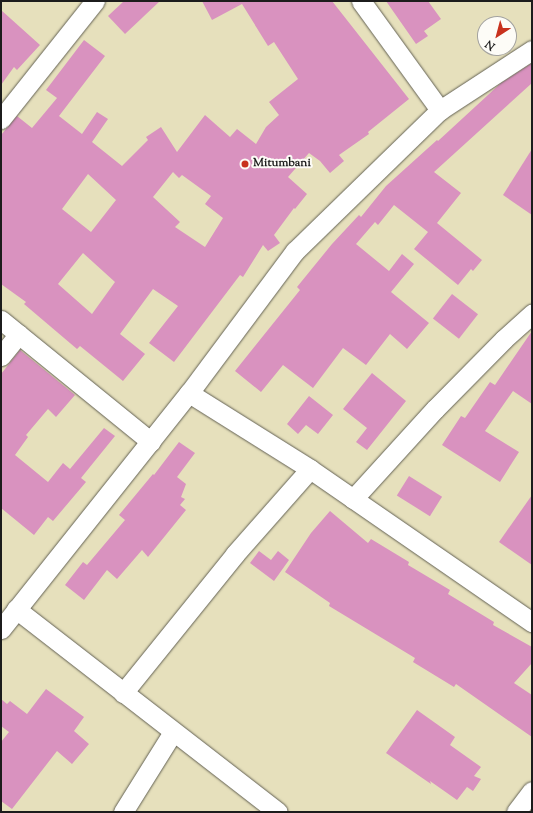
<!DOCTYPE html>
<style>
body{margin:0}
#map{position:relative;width:533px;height:813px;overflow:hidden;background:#e6e0bc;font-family:"Sorts Mill Goudy",serif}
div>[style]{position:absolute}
.building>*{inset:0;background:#d992bf;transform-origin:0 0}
.roads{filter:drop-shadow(0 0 1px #636154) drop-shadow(0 0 1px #636154)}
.street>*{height:19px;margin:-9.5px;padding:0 9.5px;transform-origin:9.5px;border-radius:9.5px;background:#fff}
.dots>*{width:11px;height:11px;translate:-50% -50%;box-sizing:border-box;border:2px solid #fdfcf7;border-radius:50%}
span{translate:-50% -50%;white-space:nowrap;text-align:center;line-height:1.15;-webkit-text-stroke:4px #fdfcf7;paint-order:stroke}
.poi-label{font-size:12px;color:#1c1c1c;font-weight:700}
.left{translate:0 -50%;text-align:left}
.frame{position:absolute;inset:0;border:2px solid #1c1c1c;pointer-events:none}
.north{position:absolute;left:477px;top:16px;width:40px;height:40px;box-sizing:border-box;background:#fdfcf7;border:1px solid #a3a29f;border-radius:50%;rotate:216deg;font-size:11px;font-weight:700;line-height:16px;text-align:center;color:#1c1c1c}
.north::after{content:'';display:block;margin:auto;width:14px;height:18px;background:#c8321e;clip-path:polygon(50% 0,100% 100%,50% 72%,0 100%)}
</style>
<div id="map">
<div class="building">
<i style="clip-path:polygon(124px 1px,160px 1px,125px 34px,108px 16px)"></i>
<i style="clip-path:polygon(evenodd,202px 1px,332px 1px,409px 99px,368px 132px,369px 134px,339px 155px,344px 161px,330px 173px,320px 161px,309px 153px,288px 177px,307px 194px,295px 209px,294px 208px,274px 235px,280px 243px,268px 251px,263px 245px,243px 277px,240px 275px,174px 362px,149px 343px,178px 306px,153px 289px,120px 334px,145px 354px,123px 381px,80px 346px,77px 349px,24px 304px,26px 302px,1px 284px,1px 135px,17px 116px,32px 128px,57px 98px,46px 90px,84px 40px,105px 56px,59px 116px,82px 134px,97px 112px,108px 119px,92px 142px,122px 166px,148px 140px,146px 137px,161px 127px,177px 152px,205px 115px,230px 137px,237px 129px,256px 144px,266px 127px,279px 115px,269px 102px,298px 79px,274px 42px,268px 46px,242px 4px,212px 20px,202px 1px,173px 172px,179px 178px,182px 175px,211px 196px,205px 204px,223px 218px,205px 247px,175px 227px,180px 222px,153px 197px,173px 172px,202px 1px,88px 174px,116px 200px,91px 232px,62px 209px,88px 174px,202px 1px,83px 253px,115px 282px,92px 314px,58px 284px,83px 253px)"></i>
<i style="clip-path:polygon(386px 1px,428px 1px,441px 19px,424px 31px,428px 36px,416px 44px)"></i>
<i style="clip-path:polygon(1px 10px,40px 45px,17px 70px,14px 67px,1px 85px)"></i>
<i style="clip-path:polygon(532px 63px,532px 83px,434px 172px,461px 193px,437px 223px,482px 260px,473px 271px,471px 269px,458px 285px,414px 249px,428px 232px,394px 205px,378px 225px,375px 222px,356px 244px,389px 271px,402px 254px,414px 264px,391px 292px,429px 323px,407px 349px,390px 334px,366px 365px,343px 348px,313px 388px,283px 365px,261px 392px,235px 371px,300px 290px,297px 287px,332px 244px,359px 215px,361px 217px,386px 186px,437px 140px,438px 141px,501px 83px)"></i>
<i style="clip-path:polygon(532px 149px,532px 215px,503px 195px)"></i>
<i style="left:452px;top:294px;width:33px;height:31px;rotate:38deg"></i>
<i style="clip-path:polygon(532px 331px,532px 404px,513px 391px,485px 431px,519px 452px,500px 482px,442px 445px,461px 416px,465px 418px,490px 382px,495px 385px)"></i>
<i style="clip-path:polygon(20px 350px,75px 395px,56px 417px,48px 409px,26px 435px,28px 437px,15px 455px,48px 482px,63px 463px,70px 469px,104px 428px,115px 436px,81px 478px,86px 482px,53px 521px,48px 517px,34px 535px,1px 508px,1px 374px)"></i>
<i style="clip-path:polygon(372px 373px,406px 401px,367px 450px,356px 442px,367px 428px,343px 409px)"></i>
<i style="clip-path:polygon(309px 396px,333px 415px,318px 434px,306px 425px,298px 434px,287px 424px)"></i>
<i style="clip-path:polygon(179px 442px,195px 453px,177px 477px,186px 484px,181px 497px,185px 499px,180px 505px,186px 510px,148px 557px,142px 550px,117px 579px,107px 570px,84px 600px,65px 585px,83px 562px,87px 565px,125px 520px,119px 515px,153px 474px,154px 475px)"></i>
<i style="left:409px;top:476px;width:39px;height:23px;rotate:32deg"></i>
<i style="clip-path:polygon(532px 495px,532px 565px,499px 542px)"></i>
<i style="clip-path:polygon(330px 511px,368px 543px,371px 539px,409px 562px,408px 565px,450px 590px,448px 594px,494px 622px,493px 625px,532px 647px,532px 663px,514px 683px,532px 695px,532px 737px,456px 684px,454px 687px,413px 662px,415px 658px,329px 606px,330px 603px,285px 572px,311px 533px)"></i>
<i style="clip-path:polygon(259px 551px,271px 560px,278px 551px,289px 560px,274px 581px,250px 563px)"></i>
<i style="clip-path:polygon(46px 689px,84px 717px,74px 731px,89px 744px,72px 764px,57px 751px,12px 809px,1px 801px,1px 742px,9px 732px,1px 726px,1px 699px,7px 704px,10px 701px,27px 714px)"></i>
<i style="clip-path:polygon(417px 710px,455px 737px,450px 745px,481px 767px,474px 776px,481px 779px,473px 791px,467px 787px,457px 800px,430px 781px,431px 784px,386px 753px)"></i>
</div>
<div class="roads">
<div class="street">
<i style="left:361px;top:1px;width:135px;rotate:54.1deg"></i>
<i style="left:1px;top:119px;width:151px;rotate:-51.5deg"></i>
<i style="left:1px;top:320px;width:193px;rotate:39.1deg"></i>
<i style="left:1px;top:356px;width:28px;rotate:-51deg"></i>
<i style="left:189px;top:393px;width:143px;rotate:32.1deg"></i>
<i style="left:310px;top:469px;width:270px;rotate:34.6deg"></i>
<i style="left:353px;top:499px;width:122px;rotate:-47.7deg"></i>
<i style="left:435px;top:409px;width:98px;rotate:-45.4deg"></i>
<i style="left:504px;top:339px;width:38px;rotate:-42deg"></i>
<i style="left:16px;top:609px;width:331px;rotate:37.8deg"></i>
<i style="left:1px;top:629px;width:302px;rotate:-51.5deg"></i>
<i style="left:189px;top:393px;width:177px;rotate:-53.3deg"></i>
<i style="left:295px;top:251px;width:202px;rotate:-44.2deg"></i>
<i style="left:440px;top:110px;width:110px;rotate:-33.1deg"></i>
<i style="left:123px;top:693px;width:179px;rotate:-51.1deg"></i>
<i style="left:235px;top:554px;width:113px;rotate:-48.6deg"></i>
<i style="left:123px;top:812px;width:94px;rotate:-58deg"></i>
<i style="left:516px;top:812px;width:26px;rotate:-53deg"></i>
</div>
</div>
<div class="dots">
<i style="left:245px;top:164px;background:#c8321e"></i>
</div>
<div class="poi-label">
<span class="left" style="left:253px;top:164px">Mitumbani</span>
</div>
<div class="frame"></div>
<div class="north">N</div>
</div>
